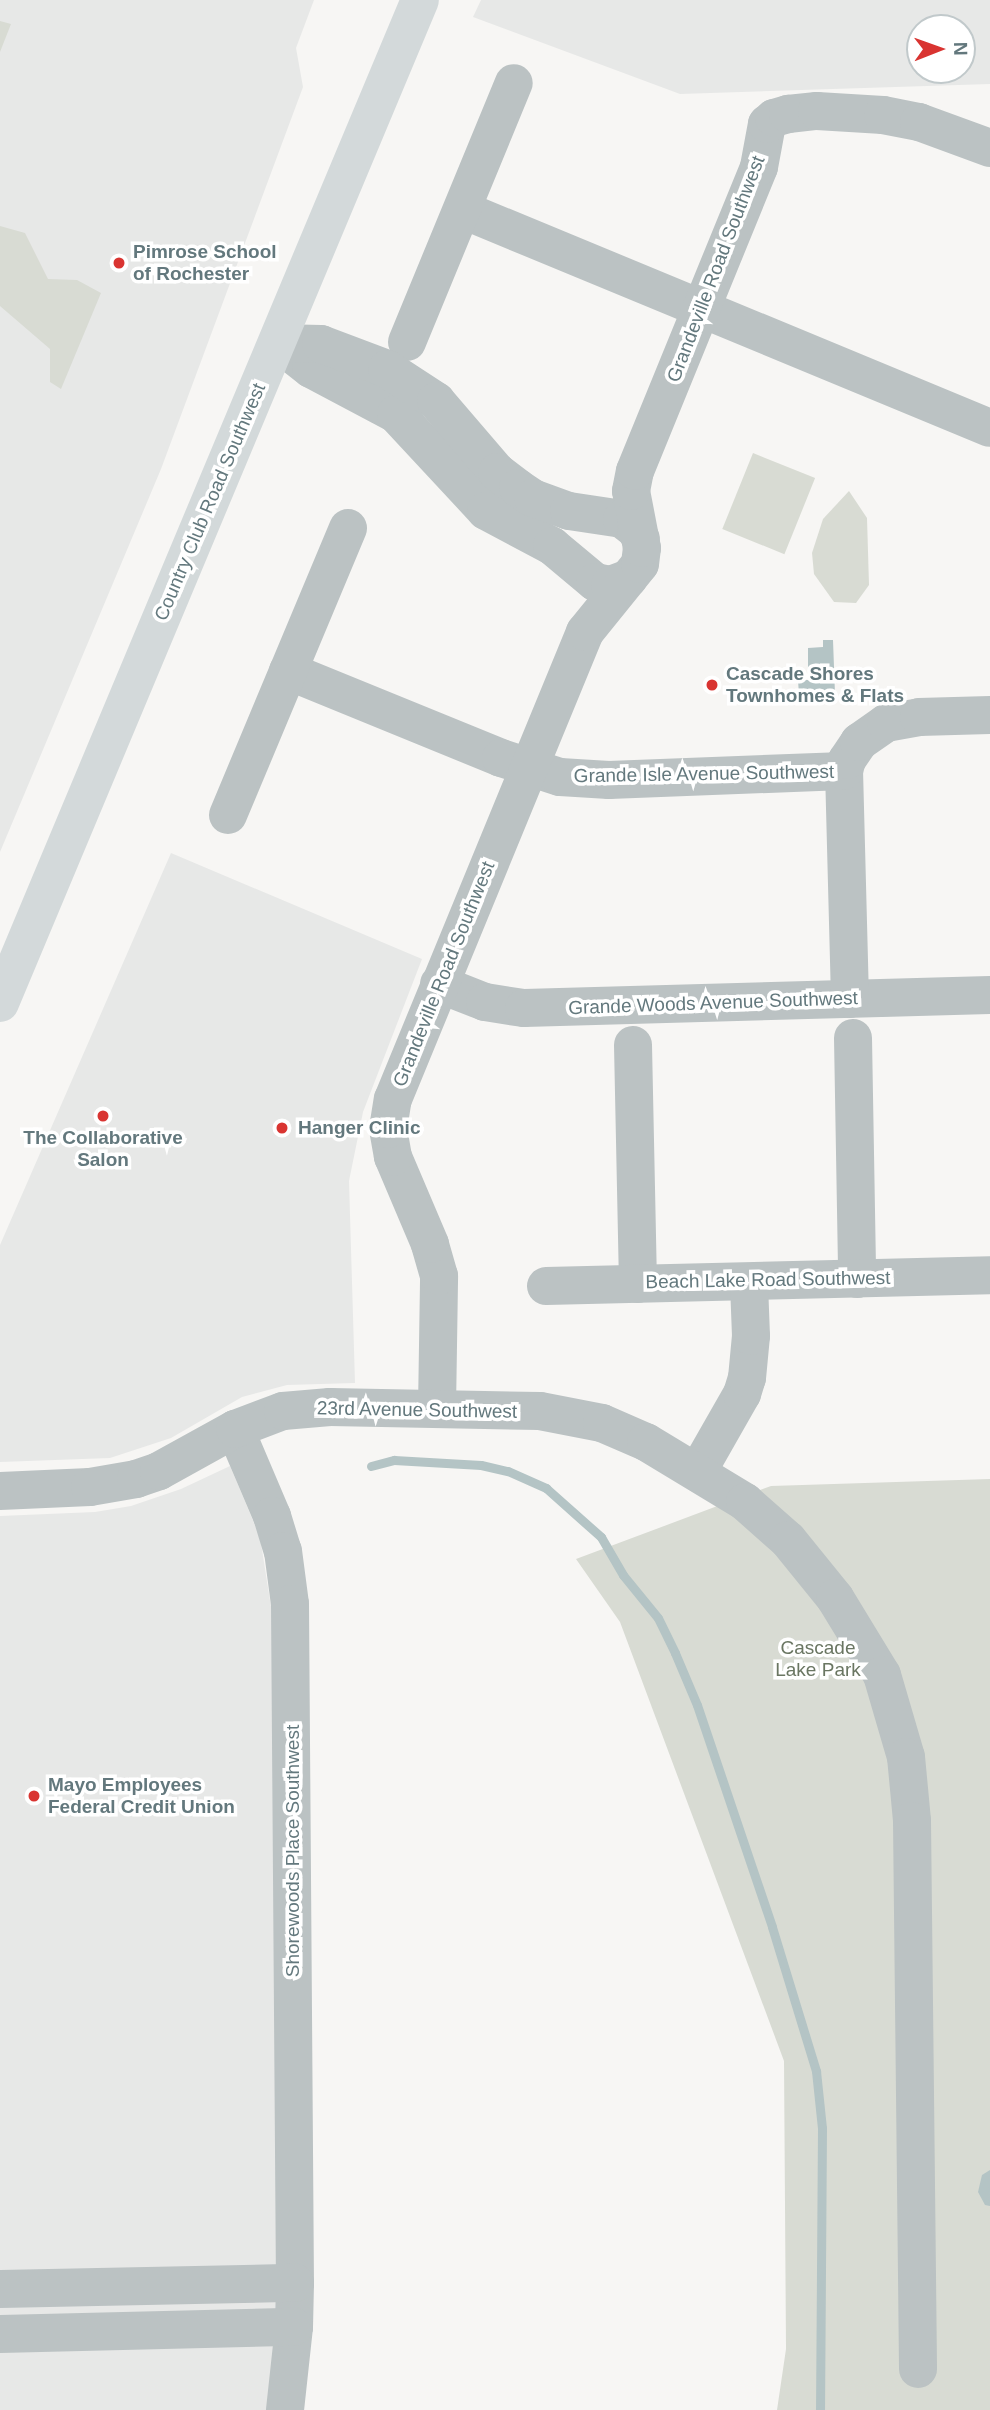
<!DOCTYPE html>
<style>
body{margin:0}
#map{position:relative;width:990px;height:2410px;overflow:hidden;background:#f7f6f4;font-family:Helvetica,sans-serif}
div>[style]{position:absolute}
.built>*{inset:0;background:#e7e8e7}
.green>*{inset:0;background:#d8dbd3;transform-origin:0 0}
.water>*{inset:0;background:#b4c4c5}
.stream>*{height:9px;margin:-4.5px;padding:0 4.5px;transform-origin:4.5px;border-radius:4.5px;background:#b4c4c5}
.minor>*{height:38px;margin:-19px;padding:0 19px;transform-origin:19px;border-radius:19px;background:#bbc2c3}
.major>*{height:38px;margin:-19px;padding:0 19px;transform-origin:19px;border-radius:19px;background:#d3d9da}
.dots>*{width:19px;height:19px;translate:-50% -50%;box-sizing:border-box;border:4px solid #fff;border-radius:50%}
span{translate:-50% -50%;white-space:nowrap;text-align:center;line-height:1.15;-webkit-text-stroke:7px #fff;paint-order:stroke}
.poi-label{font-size:19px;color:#63787d;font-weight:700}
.left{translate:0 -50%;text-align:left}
.street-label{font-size:19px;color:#63787d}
.park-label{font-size:19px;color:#6a7662}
.north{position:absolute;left:906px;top:14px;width:70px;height:70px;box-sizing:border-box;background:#fff;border:2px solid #c1c9cb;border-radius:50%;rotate:89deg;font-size:19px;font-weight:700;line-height:28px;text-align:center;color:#63787d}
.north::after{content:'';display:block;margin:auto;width:24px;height:32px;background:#d93431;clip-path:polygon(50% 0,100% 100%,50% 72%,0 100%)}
</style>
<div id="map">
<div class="built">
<i style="clip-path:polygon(0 0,314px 0,296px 48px,303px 87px,161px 469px,0 852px)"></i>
<i style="clip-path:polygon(evenodd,481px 0,990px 0,990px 84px,680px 94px,473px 17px,481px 0,920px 28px,962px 28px,962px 70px,920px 70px,920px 28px)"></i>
<i style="clip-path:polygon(171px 853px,422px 959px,363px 1112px,349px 1181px,355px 1383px,287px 1385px,242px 1397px,171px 1438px,110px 1458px,0 1462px,0 1245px)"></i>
<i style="clip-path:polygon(230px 1466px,260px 1537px,275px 1632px,281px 2264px,271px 2410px,0 2410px,0 1516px,95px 1512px,131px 1506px,181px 1489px)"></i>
</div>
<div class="green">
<i style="clip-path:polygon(0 21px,11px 24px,0 52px)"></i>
<i style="clip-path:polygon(0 226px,25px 233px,48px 279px,77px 280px,101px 293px,61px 389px,50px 382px,50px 349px,0 306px)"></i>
<i style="left:753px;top:453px;width:67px;height:82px;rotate:22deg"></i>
<i style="clip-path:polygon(849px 491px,867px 518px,869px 585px,856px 603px,834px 602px,814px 574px,812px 553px,823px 519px)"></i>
<i style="clip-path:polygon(990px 1479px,990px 2410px,777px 2410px,786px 2349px,784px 2061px,620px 1622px,576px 1559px,771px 1486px)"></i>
</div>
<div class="water">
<i style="clip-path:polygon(823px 640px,833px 640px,835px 694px,799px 695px,798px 680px,808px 680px,808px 648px,823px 647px)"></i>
<i style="clip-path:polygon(990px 2170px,990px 2206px,985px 2205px,978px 2192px,982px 2175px)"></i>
</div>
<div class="stream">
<i style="left:371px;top:1466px;width:24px;rotate:-15deg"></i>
<i style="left:394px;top:1460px;width:87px;rotate:3.3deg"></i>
<i style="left:481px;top:1465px;width:28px;rotate:13deg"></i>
<i style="left:508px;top:1471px;width:42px;rotate:24.1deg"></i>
<i style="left:546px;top:1488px;width:74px;rotate:41.7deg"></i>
<i style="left:601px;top:1537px;width:44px;rotate:59.9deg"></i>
<i style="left:623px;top:1575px;width:55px;rotate:50.9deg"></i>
<i style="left:658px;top:1618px;width:39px;rotate:64deg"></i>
<i style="left:675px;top:1653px;width:56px;rotate:67.1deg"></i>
<i style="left:697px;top:1705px;width:234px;rotate:71.3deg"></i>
<i style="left:772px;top:1927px;width:151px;rotate:73deg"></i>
<i style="left:816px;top:2071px;width:57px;rotate:84deg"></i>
<i style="left:822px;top:2128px;width:282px;rotate:90.4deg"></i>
</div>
<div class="minor">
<i style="left:463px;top:210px;width:570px;rotate:22.47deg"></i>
<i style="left:407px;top:342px;width:280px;rotate:-67.6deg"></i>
<i style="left:278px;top:343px;width:42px;rotate:38.2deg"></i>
<i style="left:311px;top:369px;width:96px;rotate:27.9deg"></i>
<i style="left:396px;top:414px;width:132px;rotate:47.1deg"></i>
<i style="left:486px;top:511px;width:75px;rotate:27.9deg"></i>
<i style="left:552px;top:546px;width:56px;rotate:39.9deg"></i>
<i style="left:595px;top:582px;width:15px;rotate:11deg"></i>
<i style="left:610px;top:585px;width:20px;rotate:-20deg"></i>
<i style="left:278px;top:343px;width:43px;rotate:1.3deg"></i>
<i style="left:321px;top:344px;width:71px;rotate:20.7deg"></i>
<i style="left:387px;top:369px;width:59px;rotate:33.1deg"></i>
<i style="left:436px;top:401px;width:94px;rotate:49.3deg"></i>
<i style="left:497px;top:472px;width:26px;rotate:37deg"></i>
<i style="left:518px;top:488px;width:18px;rotate:34deg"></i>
<i style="left:533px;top:498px;width:38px;rotate:20deg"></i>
<i style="left:569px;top:511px;width:54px;rotate:8.6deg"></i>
<i style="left:622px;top:519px;width:18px;rotate:38deg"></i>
<i style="left:636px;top:530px;width:10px;rotate:61deg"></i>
<i style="left:288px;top:671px;width:230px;rotate:22.2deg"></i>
<i style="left:501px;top:758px;width:62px;rotate:17.9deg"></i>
<i style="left:560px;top:777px;width:49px;rotate:3.5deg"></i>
<i style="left:609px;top:780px;width:235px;rotate:-2.2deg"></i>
<i style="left:228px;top:815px;width:311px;rotate:-67.3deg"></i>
<i style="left:439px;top:984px;width:49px;rotate:21.4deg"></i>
<i style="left:485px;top:1002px;width:39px;rotate:9deg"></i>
<i style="left:524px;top:1008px;width:466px;rotate:-1.6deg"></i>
<i style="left:850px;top:999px;width:228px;rotate:-91.5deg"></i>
<i style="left:844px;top:771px;width:11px;rotate:-75deg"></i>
<i style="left:847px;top:760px;width:22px;rotate:-56deg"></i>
<i style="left:859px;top:742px;width:33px;rotate:-35deg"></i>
<i style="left:886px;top:723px;width:34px;rotate:-10deg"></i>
<i style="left:919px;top:717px;width:71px;rotate:-1.6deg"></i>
<i style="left:853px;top:1038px;width:241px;rotate:89deg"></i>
<i style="left:633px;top:1045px;width:239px;rotate:88.8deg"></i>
<i style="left:546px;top:1286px;width:444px;rotate:-1.4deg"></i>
<i style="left:437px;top:1409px;width:133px;rotate:-89.1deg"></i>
<i style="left:439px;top:1276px;width:33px;rotate:-106deg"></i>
<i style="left:430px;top:1244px;width:95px;rotate:-113deg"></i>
<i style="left:393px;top:1157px;width:28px;rotate:-100deg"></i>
<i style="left:388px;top:1129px;width:30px;rotate:-81deg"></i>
<i style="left:393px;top:1099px;width:505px;rotate:-67.65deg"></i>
<i style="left:585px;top:632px;width:87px;rotate:-51deg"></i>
<i style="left:640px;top:564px;width:16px;rotate:-83deg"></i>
<i style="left:642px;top:548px;width:58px;rotate:-100.9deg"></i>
<i style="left:631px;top:491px;width:20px;rotate:-79deg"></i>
<i style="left:635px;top:471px;width:328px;rotate:-67.8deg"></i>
<i style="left:759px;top:167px;width:44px;rotate:-79.5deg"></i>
<i style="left:767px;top:124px;width:9px;rotate:-41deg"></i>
<i style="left:774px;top:118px;width:15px;rotate:-16deg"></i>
<i style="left:788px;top:114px;width:29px;rotate:-6deg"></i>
<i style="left:817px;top:111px;width:66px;rotate:3.5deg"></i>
<i style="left:883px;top:115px;width:37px;rotate:11deg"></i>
<i style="left:919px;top:122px;width:76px;rotate:20.1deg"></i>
<i style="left:235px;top:1429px;width:95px;rotate:67deg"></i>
<i style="left:272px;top:1516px;width:37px;rotate:73deg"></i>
<i style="left:283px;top:1551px;width:53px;rotate:82.5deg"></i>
<i style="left:290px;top:1604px;width:679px;rotate:89.58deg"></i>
<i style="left:295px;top:2283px;width:44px;rotate:91.3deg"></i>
<i style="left:294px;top:2327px;width:83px;rotate:96.2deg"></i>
<i style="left:698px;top:1471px;width:89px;rotate:-60.3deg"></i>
<i style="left:742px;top:1394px;width:17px;rotate:-73deg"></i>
<i style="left:747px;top:1378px;width:42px;rotate:-84.6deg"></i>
<i style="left:751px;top:1336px;width:53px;rotate:-92.2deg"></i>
<i style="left:0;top:1491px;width:90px;rotate:-2.5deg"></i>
<i style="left:90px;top:1487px;width:47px;rotate:-9.9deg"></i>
<i style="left:136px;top:1479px;width:24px;rotate:-19deg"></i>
<i style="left:159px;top:1471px;width:87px;rotate:-28.9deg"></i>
<i style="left:235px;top:1429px;width:51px;rotate:-20.6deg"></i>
<i style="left:283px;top:1411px;width:47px;rotate:-4.9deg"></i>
<i style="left:330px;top:1407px;width:210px;rotate:1.1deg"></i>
<i style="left:540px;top:1411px;width:63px;rotate:11deg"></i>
<i style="left:602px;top:1423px;width:48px;rotate:23.4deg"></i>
<i style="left:646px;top:1442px;width:116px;rotate:31.2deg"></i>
<i style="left:745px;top:1502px;width:57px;rotate:41.5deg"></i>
<i style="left:788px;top:1540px;width:75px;rotate:51deg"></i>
<i style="left:835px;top:1598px;width:90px;rotate:58.6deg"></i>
<i style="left:882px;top:1675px;width:85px;rotate:73.7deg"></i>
<i style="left:906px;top:1757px;width:64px;rotate:84.6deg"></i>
<i style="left:912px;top:1821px;width:548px;rotate:89.37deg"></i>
<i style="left:0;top:2289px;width:295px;rotate:-1.2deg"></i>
<i style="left:0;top:2334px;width:294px;rotate:-1.4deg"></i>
</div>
<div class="major">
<i style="left:0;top:1003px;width:1087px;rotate:-67.28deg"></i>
</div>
<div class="dots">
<i style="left:119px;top:263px;background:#d93431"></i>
<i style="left:712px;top:685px;background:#d93431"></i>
<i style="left:103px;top:1116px;background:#d93431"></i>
<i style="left:282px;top:1128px;background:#d93431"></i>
<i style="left:34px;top:1796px;background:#d93431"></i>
</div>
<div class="poi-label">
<span class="left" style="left:133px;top:263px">Pimrose School<br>of Rochester</span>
<span class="left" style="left:726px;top:685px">Cascade Shores<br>Townhomes &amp; Flats</span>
<span class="left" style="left:298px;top:1128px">Hanger Clinic</span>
<span style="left:103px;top:1149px">The Collaborative<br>Salon</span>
<span class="left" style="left:48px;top:1796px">Mayo Employees<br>Federal Credit Union</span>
</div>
<div class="street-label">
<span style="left:716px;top:269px;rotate:-69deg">Grandeville Road Southwest</span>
<span style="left:210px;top:502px;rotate:-67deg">Country Club Road Southwest</span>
<span style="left:704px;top:774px;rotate:-1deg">Grande Isle Avenue Southwest</span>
<span style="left:444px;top:974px;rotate:-68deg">Grandeville Road Southwest</span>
<span style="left:713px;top:1003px;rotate:-2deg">Grande Woods Avenue Southwest</span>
<span style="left:768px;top:1280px;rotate:-1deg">Beach Lake Road Southwest</span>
<span style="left:417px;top:1410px;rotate:1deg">23rd Avenue Southwest</span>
<span style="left:293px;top:1851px;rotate:-90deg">Shorewoods Place Southwest</span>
</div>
<div class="park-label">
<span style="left:818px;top:1659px">Cascade<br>Lake Park</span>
</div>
<div class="north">N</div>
</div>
